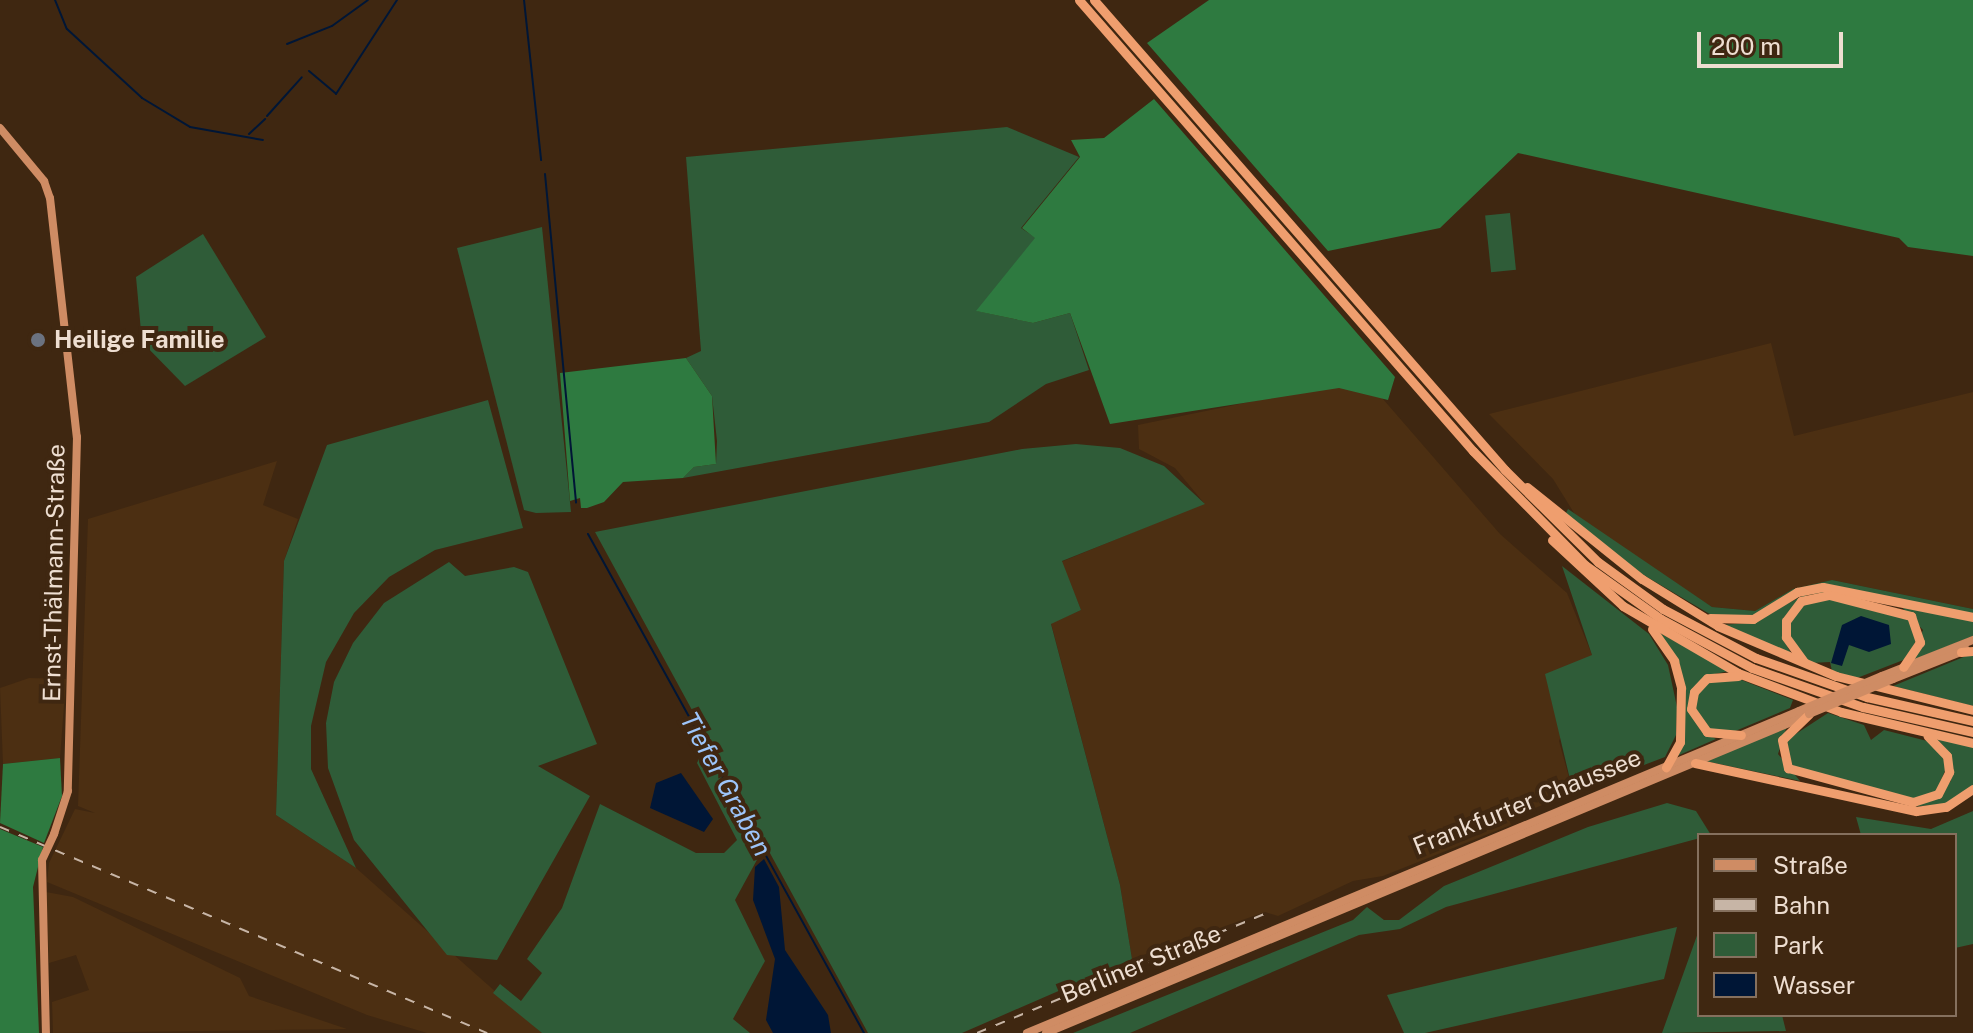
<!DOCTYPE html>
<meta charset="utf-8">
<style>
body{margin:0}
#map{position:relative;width:1973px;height:1033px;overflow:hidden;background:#3f2711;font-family:"Public Sans",sans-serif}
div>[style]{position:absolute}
.built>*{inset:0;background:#4c2f12}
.green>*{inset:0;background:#2f5c38;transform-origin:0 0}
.forest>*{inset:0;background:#2e7a40}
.water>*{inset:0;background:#001636}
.stream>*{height:2px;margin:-1px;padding:0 1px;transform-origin:1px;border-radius:1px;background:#001636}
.major>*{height:8px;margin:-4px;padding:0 4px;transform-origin:4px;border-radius:4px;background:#cf8c64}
.highway>*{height:9px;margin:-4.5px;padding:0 4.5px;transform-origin:4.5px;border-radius:4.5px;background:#ef9e6e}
.rail>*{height:2px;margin-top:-1px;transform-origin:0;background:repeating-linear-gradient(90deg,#c7b5a6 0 10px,transparent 0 20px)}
.major-bridge>*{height:8px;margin:-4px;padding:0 4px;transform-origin:4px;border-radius:4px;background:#cf8c64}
.dots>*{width:22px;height:22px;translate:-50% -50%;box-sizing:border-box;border:4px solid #3f2711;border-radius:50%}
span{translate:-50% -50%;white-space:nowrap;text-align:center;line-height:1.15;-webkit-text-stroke:8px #3f2711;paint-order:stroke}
.poi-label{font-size:24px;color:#eeded1;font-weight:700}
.left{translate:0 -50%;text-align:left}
.street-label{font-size:24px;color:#eeded1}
.water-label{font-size:26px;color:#9dc5fa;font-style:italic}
.legend{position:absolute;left:1697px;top:833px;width:260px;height:184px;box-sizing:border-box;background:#3f2711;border:2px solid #85705e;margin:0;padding:10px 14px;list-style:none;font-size:24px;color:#eeded1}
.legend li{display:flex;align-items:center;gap:16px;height:40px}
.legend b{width:40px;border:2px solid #85705e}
.scale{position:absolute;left:1697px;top:32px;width:146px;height:36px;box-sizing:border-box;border:4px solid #eeded1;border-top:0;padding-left:10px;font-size:24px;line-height:28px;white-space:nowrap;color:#eeded1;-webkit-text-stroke:6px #3f2711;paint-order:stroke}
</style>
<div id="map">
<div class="built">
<i style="clip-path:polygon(1771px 343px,1794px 436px,1973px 392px,1973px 609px,1832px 580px,1793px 589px,1755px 611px,1712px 607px,1579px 521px,1553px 479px,1489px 414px)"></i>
<i style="clip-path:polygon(1332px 385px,1376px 391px,1500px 534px,1567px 593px,1592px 655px,1559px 741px,1573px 792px,1509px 819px,1511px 825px,1383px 876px,1353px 881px,1278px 916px,1265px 912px,1132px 959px,1120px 885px,1051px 623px,1081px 610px,1061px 562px,1204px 503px,1175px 468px,1139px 449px,1138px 425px)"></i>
<i style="clip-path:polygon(277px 461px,263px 505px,298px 519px,284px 561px,276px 815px,356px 868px,542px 1033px,427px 1033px,367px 1015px,47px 882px,49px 863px,75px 809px,95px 813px,78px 806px,88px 519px)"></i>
<i style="clip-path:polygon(29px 678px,66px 679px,60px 758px,3px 764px,0 688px)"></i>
<i style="clip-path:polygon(46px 892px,73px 897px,240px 978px,249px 996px,347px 1029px,53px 1033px,52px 1002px,89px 990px,76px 955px,49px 963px)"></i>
</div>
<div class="green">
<i style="clip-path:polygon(1007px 127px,1079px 157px,1021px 228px,1036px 238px,977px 311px,1033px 323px,1070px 313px,1089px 370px,1046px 384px,989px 422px,683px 478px,694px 467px,716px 464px,717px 441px,712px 396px,686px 358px,701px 351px,686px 157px)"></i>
<i style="left:1510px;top:213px;width:57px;height:25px;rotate:84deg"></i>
<i style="clip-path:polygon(542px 227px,571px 512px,536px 513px,524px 510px,457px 248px)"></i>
<i style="clip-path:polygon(203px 234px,266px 337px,185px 386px,142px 342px,136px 277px)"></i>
<i style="clip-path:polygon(488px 400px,523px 528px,435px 550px,389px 577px,354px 613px,326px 662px,311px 726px,311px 769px,356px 868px,276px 815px,284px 561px,327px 445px)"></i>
<i style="clip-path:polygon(1076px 444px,1120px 448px,1164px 466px,1205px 504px,1062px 561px,1081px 610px,1051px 624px,1120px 885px,1132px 959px,962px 1033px,868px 1033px,595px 532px,1022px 449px)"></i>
<i style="clip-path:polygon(1568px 509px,1712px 607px,1755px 611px,1793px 589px,1832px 580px,1973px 609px,1973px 614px,1823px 584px,1755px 615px,1713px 616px,1642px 574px,1565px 515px)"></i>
<i style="clip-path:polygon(449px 562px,465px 576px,514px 567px,528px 572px,597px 744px,538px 766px,590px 796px,497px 960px,447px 955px,354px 840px,328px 768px,326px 723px,334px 682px,353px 643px,384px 603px)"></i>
<i style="clip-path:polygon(1562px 566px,1649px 634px,1668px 665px,1677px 707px,1676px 735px,1665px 757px,1573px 792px,1545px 674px,1592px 655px)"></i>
<i style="clip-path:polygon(1812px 591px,1829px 592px,1807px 595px,1786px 615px,1783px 639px,1791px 653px,1720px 625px,1750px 623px)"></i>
<i style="clip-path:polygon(1821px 597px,1907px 615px,1918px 637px,1906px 659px,1857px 678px,1832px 671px,1830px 662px,1811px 663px,1791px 644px,1788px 623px,1795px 609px)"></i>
<i style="clip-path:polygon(1900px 605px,1973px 620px,1973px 636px,1911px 661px,1923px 630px)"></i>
<i style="clip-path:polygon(1658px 632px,1729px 671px,1705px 676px,1689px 710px,1701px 731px,1716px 739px,1677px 756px,1683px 687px)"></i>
<i style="clip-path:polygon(1973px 655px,1973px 706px,1893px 686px,1966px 656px)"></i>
<i style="clip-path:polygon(1739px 679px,1793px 700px,1790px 708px,1733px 732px,1714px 733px,1695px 716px,1694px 698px,1708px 680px)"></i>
<i style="clip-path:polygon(1828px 713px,1864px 725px,1871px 740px,1884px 730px,1935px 743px,1947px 766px,1936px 792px,1913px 800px,1790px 766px,1785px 741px)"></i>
<i style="clip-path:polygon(1787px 726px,1778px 754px,1800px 781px,1705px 761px)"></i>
<i style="clip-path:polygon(1934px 736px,1973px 745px,1973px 786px,1945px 804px,1910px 807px,1934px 800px,1951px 781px,1948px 751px)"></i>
<i style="clip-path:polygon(705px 746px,764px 847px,735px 900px,765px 961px,733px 1019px,750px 1033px,542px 1033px,493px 993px,500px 984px,521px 1001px,542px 973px,527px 959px,562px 908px,600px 804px,696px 853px,724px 853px,737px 840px,697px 763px)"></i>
<i style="clip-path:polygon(1667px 803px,1696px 811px,1711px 835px,1446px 907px,1400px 929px,1359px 935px,1130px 1033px,1073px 1033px,1353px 920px,1367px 907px,1384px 920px,1399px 920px,1444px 886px,1588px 827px)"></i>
<i style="clip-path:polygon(1973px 811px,1973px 944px,1955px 948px,1955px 835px,1861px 835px,1856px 817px,1931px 829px)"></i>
<i style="clip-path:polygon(1677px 927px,1664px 979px,1425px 1033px,1404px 1033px,1387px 995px)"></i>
<i style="clip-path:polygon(1699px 930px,1699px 1015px,1782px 1015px,1786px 1031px,1662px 1033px)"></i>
</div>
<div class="forest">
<i style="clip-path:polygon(1209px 0,1973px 0,1973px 256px,1908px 247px,1899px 238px,1518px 153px,1440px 228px,1328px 251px,1147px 43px)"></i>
<i style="clip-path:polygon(1154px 99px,1395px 377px,1388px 400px,1339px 388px,1110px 424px,1070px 313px,1033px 323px,976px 311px,1035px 238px,1022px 228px,1080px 157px,1071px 140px,1104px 138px)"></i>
<i style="clip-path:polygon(686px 358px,712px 396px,716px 464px,694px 467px,683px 478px,623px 482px,604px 502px,587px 508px,581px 508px,580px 498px,570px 501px,560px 373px)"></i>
<i style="clip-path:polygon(60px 758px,62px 796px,44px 843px,0 823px,3px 764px)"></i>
<i style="clip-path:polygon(0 829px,43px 847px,33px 887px,39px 1033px,0 1033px)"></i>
</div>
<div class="water">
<i style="clip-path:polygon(1861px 616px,1889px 625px,1891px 644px,1869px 652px,1849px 645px,1842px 666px,1831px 663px,1842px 625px)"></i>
<i style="clip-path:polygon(681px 773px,713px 819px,704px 832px,650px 808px,656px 783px)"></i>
<i style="clip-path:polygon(764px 859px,779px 887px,785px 950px,828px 1015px,831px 1033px,773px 1033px,766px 1020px,775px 959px,753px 900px,755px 867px)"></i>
</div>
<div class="stream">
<i style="left:55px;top:0;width:31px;rotate:68deg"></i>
<i style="left:67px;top:29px;width:102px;rotate:42.6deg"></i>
<i style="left:142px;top:98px;width:56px;rotate:31.1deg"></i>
<i style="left:190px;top:127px;width:74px;rotate:10.1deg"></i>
<i style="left:524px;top:0;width:161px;rotate:83.9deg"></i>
<i style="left:287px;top:44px;width:48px;rotate:-21.8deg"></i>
<i style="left:332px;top:26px;width:44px;rotate:-35.8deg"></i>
<i style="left:309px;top:71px;width:35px;rotate:40deg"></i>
<i style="left:336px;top:94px;width:112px;rotate:-57deg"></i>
<i style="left:267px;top:116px;width:52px;rotate:-48.1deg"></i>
<i style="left:249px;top:134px;width:22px;rotate:-43deg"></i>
<i style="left:545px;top:174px;width:330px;rotate:84.6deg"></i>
<i style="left:588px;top:534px;width:570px;rotate:61.05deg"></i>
</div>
<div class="major">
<i style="left:0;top:128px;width:69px;rotate:50.3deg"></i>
<i style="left:44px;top:181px;width:18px;rotate:71deg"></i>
<i style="left:50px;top:198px;width:241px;rotate:83.6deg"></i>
<i style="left:77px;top:437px;width:354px;rotate:91.5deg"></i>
<i style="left:68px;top:791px;width:45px;rotate:108deg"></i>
<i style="left:1882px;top:676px;width:98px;rotate:-21.6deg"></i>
<i style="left:1893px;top:679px;width:79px;rotate:-21.7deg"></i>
<i style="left:42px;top:860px;width:173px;rotate:88.7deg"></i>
<i style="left:1027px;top:1033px;width:836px;rotate:-22.64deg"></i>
<i style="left:1046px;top:1033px;width:823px;rotate:-22.64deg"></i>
</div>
<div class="highway">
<i style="left:1079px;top:0;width:599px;rotate:48.86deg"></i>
<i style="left:1473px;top:451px;width:160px;rotate:45.5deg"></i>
<i style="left:1585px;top:565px;width:93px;rotate:35.4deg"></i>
<i style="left:1661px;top:619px;width:103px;rotate:28.3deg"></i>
<i style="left:1752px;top:668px;width:118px;rotate:19.4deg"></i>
<i style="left:1863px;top:707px;width:113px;rotate:12.8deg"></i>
<i style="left:1094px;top:0;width:624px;rotate:48.83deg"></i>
<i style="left:1505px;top:470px;width:131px;rotate:44.7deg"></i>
<i style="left:1598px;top:562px;width:80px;rotate:35.9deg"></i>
<i style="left:1663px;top:609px;width:105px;rotate:27.8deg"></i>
<i style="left:1756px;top:658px;width:118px;rotate:19.4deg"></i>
<i style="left:1867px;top:697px;width:109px;rotate:12.8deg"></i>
<i style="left:1527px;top:487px;width:147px;rotate:38.7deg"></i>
<i style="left:1642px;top:579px;width:89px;rotate:31.7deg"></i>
<i style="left:1718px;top:626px;width:128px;rotate:23deg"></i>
<i style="left:1836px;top:676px;width:141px;rotate:13.9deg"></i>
<i style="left:1552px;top:540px;width:97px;rotate:42.9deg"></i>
<i style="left:1623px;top:606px;width:133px;rotate:30.2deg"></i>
<i style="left:1738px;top:673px;width:110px;rotate:20.7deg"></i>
<i style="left:1841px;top:712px;width:136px;rotate:13.2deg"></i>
<i style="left:1710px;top:618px;width:43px;rotate:1.3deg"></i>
<i style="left:1753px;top:619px;width:52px;rotate:-31.5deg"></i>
<i style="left:1797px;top:592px;width:26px;rotate:-11deg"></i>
<i style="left:1823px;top:587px;width:153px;rotate:11.3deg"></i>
<i style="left:1652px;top:629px;width:39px;rotate:55deg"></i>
<i style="left:1674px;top:661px;width:28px;rotate:75deg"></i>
<i style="left:1681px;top:688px;width:54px;rotate:91.1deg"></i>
<i style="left:1680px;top:742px;width:29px;rotate:119deg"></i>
<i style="left:1961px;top:652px;width:12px;rotate:-5deg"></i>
<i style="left:1804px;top:662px;width:31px;rotate:-126deg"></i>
<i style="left:1786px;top:637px;width:16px;rotate:-90deg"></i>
<i style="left:1786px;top:621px;width:25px;rotate:-53deg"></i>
<i style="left:1801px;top:601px;width:29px;rotate:-12deg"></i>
<i style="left:1829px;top:595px;width:85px;rotate:14.4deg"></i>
<i style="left:1911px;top:616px;width:28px;rotate:71deg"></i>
<i style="left:1920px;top:642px;width:30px;rotate:124deg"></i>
<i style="left:1738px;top:676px;width:31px;rotate:176deg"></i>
<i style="left:1707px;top:678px;width:19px;rotate:133deg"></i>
<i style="left:1694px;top:692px;width:17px;rotate:100deg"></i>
<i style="left:1691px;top:709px;width:28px;rotate:55deg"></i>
<i style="left:1707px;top:732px;width:34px;rotate:5deg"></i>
<i style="left:1809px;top:714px;width:37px;rotate:136deg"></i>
<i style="left:1782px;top:740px;width:29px;rotate:78deg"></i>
<i style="left:1788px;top:768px;width:130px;rotate:15.2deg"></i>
<i style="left:1913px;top:802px;width:26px;rotate:-18deg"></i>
<i style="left:1938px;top:794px;width:25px;rotate:-63deg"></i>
<i style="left:1949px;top:772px;width:16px;rotate:-97deg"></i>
<i style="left:1947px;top:756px;width:28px;rotate:-134deg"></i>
<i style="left:1695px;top:763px;width:226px;rotate:12.3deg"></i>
<i style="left:1916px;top:811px;width:30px;rotate:-8deg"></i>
<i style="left:1946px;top:807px;width:32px;rotate:-34deg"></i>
</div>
<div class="rail">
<i style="left:0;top:827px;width:529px;rotate:22.93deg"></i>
<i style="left:977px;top:1033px;width:311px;rotate:-22.5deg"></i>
</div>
<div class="major-bridge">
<i style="left:1799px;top:711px;width:90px;rotate:-22.9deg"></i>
<i style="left:1809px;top:714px;width:91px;rotate:-22.6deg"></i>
<i style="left:42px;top:860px;width:29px;rotate:-65deg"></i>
</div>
<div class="dots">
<i style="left:38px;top:340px;background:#6b7280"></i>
</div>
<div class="poi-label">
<span class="left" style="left:54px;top:340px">Heilige Familie</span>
</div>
<div class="street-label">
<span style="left:54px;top:573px;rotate:-89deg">Ernst-Thälmann-Straße</span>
<span style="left:1527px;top:802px;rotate:-22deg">Frankfurter Chaussee</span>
<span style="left:1141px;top:964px;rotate:-22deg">Berliner Straße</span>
</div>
<div class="water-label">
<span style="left:726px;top:784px;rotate:61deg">Tiefer Graben</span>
</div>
<ul class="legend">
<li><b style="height:10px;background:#cf8c64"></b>Straße</li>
<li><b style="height:10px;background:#c7b5a6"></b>Bahn</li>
<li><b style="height:22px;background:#2f5c38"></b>Park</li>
<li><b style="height:22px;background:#001636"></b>Wasser</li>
</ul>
<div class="scale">200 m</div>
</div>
